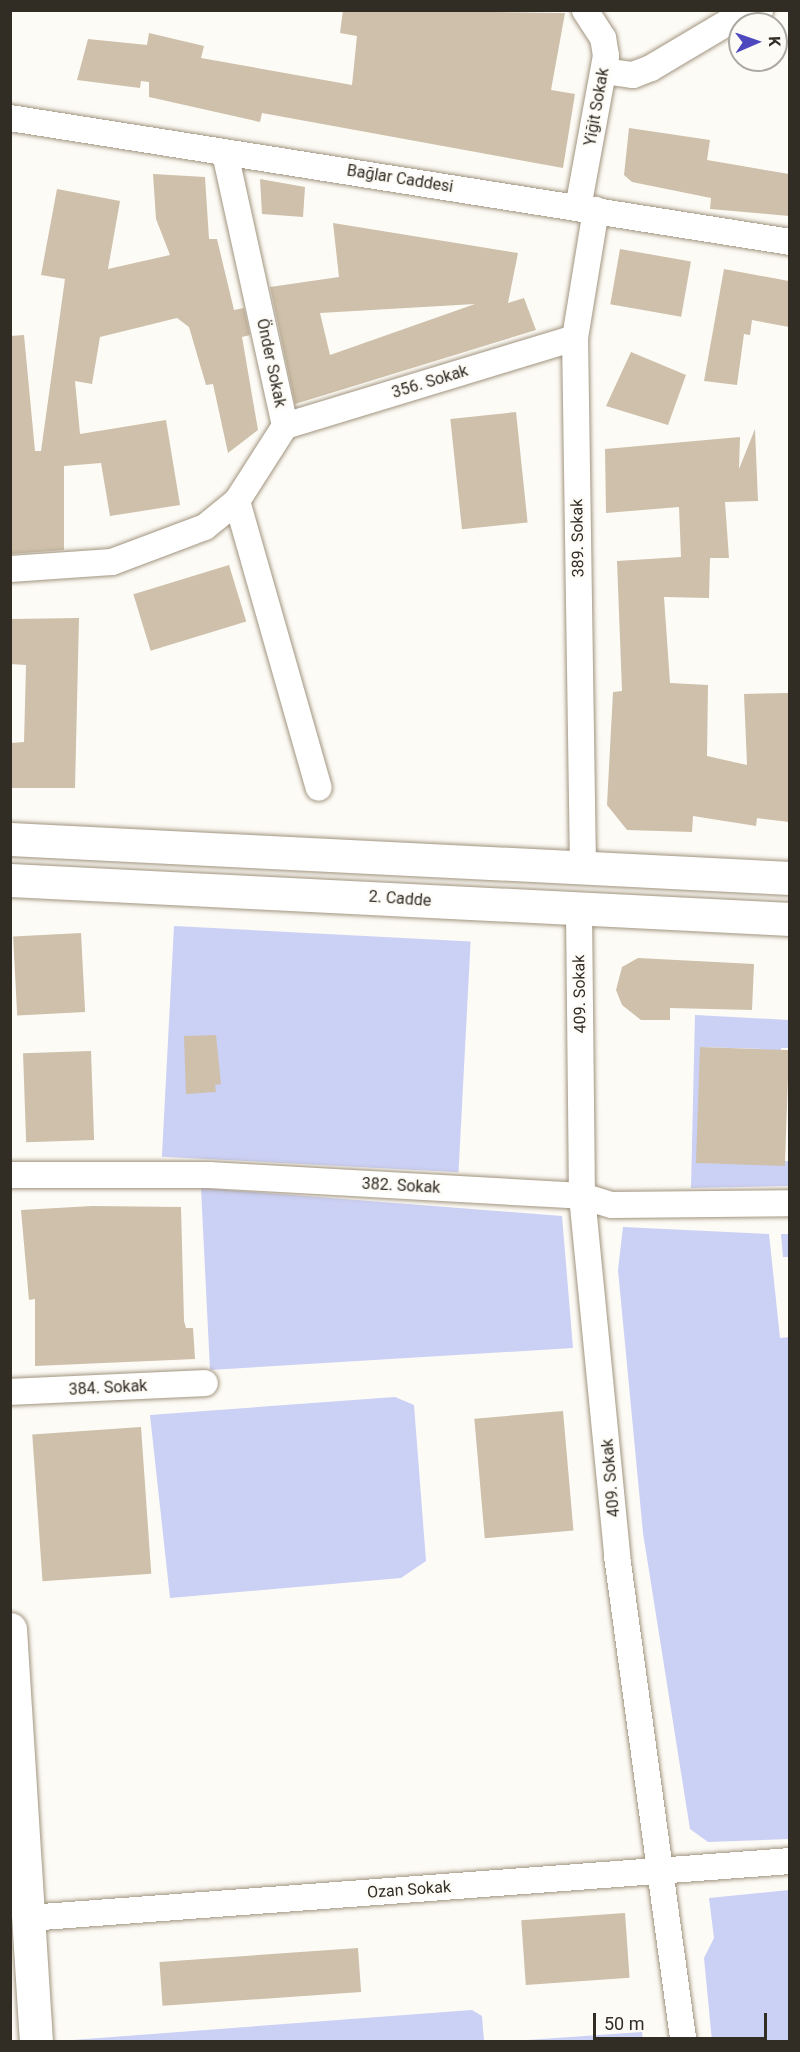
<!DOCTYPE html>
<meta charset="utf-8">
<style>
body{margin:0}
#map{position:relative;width:800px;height:2052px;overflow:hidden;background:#fdfbf6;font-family:Roboto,sans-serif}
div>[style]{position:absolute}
.green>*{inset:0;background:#cbd0f5;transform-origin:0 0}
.building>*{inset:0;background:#cec0aa;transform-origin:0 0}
.roads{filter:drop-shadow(0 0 2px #a1947f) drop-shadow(0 0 2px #a1947f)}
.minor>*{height:26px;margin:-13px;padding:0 13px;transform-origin:13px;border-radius:13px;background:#fff}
.major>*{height:33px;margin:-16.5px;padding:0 16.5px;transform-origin:16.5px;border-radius:16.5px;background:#fff}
span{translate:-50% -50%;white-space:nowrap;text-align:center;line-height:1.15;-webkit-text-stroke:4.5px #fdfbf6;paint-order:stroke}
.street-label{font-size:16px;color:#322d24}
.frame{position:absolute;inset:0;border:12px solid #322d24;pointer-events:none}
.north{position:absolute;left:728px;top:12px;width:60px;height:60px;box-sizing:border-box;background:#fdfbf6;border:2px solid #aca9a2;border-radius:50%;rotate:88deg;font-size:16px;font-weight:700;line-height:24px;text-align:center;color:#322d24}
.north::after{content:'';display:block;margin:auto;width:21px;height:27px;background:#4e48bf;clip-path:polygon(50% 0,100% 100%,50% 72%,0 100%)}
.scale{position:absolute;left:593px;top:2013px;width:174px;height:27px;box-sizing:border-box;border:3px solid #322d24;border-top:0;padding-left:8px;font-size:18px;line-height:21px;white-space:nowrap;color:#322d24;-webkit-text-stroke:4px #fdfbf6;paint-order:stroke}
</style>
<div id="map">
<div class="green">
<i style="left:174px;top:926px;width:297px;height:231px;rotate:3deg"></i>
<i style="clip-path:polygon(695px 1015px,789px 1020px,789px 1048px,781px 1048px,781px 1088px,763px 1094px,763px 1049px,701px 1047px,699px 1092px,714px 1093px,700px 1123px,700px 1163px,761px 1164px,762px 1129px,772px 1161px,789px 1161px,789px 1186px,691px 1188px)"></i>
<i style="clip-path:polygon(201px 1188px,562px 1216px,573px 1348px,210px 1370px)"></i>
<i style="clip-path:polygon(623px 1227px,769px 1234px,780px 1338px,790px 1337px,789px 1839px,708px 1842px,690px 1829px,643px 1533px,618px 1270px)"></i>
<i style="clip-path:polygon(781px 1234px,789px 1234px,789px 1257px,783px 1257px)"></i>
<i style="clip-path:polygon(395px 1397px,414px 1405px,426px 1561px,401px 1578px,170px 1598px,150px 1415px)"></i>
<i style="clip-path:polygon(789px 1890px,789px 2041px,712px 2041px,704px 1958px,714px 1938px,709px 1898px)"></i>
<i style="clip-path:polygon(472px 2010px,482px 2016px,484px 2041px,59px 2041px)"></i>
<i style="clip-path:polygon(642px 2032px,643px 2041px,513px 2041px)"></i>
</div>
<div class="building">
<i style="clip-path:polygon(343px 10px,565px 13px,551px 90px,575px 94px,563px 168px,262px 113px,260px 122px,149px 97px,149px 82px,141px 81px,140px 88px,77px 80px,88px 39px,147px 45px,149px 33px,204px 46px,201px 58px,352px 85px,357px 36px,340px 33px)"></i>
<i style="clip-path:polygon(629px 128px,710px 140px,707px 160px,789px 174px,789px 216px,710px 209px,711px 198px,632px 182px,624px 175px)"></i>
<i style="clip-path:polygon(153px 174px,205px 177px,209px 239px,217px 239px,234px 310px,244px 308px,250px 335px,242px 337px,258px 430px,228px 453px,213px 384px,206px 385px,189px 327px,177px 318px,100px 337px,92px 384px,75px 381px,80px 434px,166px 420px,180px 505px,110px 516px,101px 463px,64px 466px,64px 550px,10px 554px,10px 336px,24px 335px,35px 451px,41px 451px,65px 279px,41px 275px,57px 189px,120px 201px,108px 269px,170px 255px,156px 219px)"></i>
<i style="clip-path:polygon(260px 179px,305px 187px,303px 217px,262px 214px)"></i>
<i style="clip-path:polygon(evenodd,333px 223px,518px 253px,508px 303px,524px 298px,536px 330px,295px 404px,270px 287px,339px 277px,333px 223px,475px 304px,330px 355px,320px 313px,475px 304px)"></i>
<i style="left:620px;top:249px;width:72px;height:56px;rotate:10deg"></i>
<i style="clip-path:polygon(724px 269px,789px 281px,789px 327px,752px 320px,750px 335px,744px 334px,737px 385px,704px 381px)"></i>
<i style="clip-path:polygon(631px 352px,686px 375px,668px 425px,606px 406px)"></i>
<i style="left:516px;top:412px;width:111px;height:66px;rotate:84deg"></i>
<i style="clip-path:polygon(755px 429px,758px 501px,725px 502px,729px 558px,710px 558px,709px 598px,664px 597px,670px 683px,708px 685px,707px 756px,747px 765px,744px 694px,789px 693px,789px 822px,757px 818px,756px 826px,693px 816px,692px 832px,627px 830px,607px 805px,613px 692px,622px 691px,617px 561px,681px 557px,679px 507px,606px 513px,605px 449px,740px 437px,739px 469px)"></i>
<i style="left:229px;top:565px;width:59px;height:100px;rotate:73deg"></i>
<i style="clip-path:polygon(79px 618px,75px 788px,10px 788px,10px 743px,24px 742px,26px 665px,10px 664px,10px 619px)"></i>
<i style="left:81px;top:933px;width:79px;height:68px;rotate:87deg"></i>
<i style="clip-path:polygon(638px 958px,754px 964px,752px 1010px,670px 1008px,670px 1020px,641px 1020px,622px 1005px,616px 990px,622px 967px)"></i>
<i style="clip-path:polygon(216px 1035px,221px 1084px,215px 1085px,216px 1092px,186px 1094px,184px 1036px)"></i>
<i style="left:700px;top:1047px;width:89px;height:116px;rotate:2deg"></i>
<i style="left:91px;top:1051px;width:89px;height:68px;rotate:88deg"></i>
<i style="clip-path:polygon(92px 1206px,181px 1207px,184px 1321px,186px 1328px,193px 1328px,195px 1359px,35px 1366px,35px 1299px,29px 1300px,21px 1210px)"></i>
<i style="left:563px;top:1411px;width:120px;height:89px;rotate:85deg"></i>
<i style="left:141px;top:1427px;width:147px;height:109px;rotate:86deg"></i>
<i style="left:625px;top:1913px;width:65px;height:104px;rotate:86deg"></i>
<i style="left:358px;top:1948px;width:44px;height:199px;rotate:86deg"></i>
</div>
<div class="roads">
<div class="minor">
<i style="left:604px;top:71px;width:29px;rotate:8deg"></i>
<i style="left:633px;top:75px;width:19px;rotate:-21deg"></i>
<i style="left:651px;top:68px;width:94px;rotate:-30.7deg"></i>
<i style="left:732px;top:20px;width:30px;rotate:-20deg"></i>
<i style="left:10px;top:118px;width:790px;rotate:9.03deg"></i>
<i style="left:578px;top:208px;width:155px;rotate:-79.6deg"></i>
<i style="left:606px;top:56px;width:18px;rotate:-99deg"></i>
<i style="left:603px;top:38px;width:33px;rotate:-123deg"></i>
<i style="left:285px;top:426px;width:303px;rotate:-16.9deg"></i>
<i style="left:237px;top:501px;width:298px;rotate:74.1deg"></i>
<i style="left:10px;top:569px;width:102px;rotate:-3.9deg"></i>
<i style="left:112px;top:562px;width:99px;rotate:-20.6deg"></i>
<i style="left:205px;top:527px;width:41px;rotate:-39.1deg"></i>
<i style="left:237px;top:501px;width:89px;rotate:-57.4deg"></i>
<i style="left:285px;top:426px;width:280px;rotate:-102.4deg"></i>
<i style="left:583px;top:868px;width:530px;rotate:-90.86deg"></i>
<i style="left:575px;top:338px;width:130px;rotate:-80.7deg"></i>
<i style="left:579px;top:912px;width:284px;rotate:89.4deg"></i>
<i style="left:582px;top:1196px;width:362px;rotate:84.4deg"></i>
<i style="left:617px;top:1556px;width:491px;rotate:82.2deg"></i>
<i style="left:10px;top:1175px;width:199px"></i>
<i style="left:209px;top:1175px;width:374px;rotate:3.2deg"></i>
<i style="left:582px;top:1196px;width:31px;rotate:17deg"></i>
<i style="left:612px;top:1205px;width:178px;rotate:-0.6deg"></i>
<i style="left:10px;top:1392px;width:195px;rotate:-2.6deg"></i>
<i style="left:29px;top:1918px;width:763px;rotate:-4.28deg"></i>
</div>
<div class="major">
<i style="left:10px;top:839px;width:781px;rotate:2.86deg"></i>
<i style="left:10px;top:880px;width:781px;rotate:2.86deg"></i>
<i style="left:10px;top:1629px;width:414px;rotate:86.4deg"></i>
</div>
</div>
<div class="street-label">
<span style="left:597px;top:107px;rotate:-80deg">Yiğit Sokak</span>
<span style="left:400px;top:179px;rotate:9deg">Bağlar Caddesi</span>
<span style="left:271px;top:363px;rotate:78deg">Önder Sokak</span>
<span style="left:430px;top:382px;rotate:-17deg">356. Sokak</span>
<span style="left:578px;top:538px;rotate:-91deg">389. Sokak</span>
<span style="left:400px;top:899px;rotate:4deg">2. Cadde</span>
<span style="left:580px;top:994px;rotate:-91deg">409. Sokak</span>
<span style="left:401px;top:1186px;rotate:3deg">382. Sokak</span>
<span style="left:108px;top:1388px;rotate:-3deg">384. Sokak</span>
<span style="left:611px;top:1478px;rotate:-95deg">409. Sokak</span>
<span style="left:409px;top:1890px;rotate:-4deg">Ozan Sokak</span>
</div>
<div class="frame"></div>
<div class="north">K</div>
<div class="scale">50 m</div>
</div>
